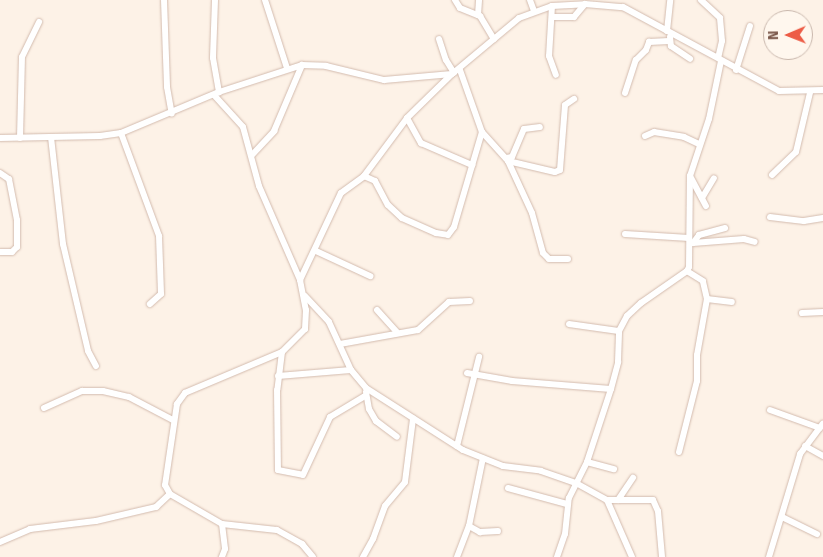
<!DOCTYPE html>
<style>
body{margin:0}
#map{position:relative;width:823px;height:557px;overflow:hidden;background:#fdf2e7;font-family:"Fira Sans",sans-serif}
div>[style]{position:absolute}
.roads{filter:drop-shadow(0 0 1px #d3bbae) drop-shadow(0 0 1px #d3bbae)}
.minor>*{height:6px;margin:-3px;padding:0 3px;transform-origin:3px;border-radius:3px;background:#fff}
span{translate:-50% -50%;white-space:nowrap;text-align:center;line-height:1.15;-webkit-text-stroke:4px #fff7ee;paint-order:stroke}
.north{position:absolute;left:763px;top:10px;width:50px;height:50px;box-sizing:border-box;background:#fff7ee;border:1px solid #c9b7ac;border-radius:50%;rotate:269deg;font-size:14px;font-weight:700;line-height:20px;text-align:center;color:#795649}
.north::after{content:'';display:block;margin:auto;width:18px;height:22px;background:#ed5c46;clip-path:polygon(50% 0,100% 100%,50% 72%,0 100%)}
</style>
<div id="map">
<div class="roads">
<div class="minor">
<i style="left:164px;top:0;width:87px;rotate:88deg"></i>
<i style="left:167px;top:87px;width:27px;rotate:80deg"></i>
<i style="left:215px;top:0;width:58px;rotate:92deg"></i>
<i style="left:213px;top:58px;width:35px;rotate:80deg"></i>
<i style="left:265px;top:0;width:71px;rotate:72.1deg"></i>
<i style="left:455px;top:0;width:9px;rotate:58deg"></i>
<i style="left:460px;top:8px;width:22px;rotate:22deg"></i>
<i style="left:480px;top:16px;width:27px;rotate:59deg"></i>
<i style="left:530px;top:0;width:12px;rotate:70deg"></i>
<i style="left:701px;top:0;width:26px;rotate:43deg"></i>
<i style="left:720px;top:18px;width:23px;rotate:85deg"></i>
<i style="left:722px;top:41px;width:17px;rotate:103deg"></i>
<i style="left:552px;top:6px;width:50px;rotate:93.4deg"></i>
<i style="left:549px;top:56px;width:20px;rotate:70deg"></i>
<i style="left:478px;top:15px;width:15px;rotate:-86deg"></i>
<i style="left:553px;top:17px;width:21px"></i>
<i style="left:574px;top:17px;width:17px;rotate:-50deg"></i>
<i style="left:667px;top:31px;width:31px;rotate:-84deg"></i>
<i style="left:670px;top:37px;width:9px;rotate:84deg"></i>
<i style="left:671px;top:46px;width:23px;rotate:34deg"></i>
<i style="left:439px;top:39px;width:22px;rotate:72deg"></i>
<i style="left:446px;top:60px;width:15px;rotate:58deg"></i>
<i style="left:460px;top:70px;width:66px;rotate:70.5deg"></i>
<i style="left:482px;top:132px;width:39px;rotate:48deg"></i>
<i style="left:508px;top:161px;width:57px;rotate:65.2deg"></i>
<i style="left:532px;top:213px;width:41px;rotate:74.6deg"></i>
<i style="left:543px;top:253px;width:8px;rotate:45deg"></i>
<i style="left:549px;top:259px;width:19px"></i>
<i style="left:736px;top:70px;width:46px;rotate:-72.3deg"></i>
<i style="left:625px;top:93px;width:35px;rotate:-72deg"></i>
<i style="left:636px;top:60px;width:14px;rotate:-45deg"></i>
<i style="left:646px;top:50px;width:9px;rotate:-69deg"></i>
<i style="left:649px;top:42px;width:20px;rotate:-3deg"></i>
<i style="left:214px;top:95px;width:43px;rotate:47.8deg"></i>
<i style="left:243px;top:127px;width:61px;rotate:74.8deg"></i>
<i style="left:259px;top:186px;width:103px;rotate:66.4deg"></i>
<i style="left:300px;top:280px;width:31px;rotate:79deg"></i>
<i style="left:306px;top:310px;width:19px;rotate:93deg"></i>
<i style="left:305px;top:329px;width:33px;rotate:135deg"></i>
<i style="left:282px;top:352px;width:105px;rotate:157.1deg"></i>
<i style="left:185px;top:393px;width:14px;rotate:126deg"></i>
<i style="left:177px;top:404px;width:82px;rotate:98.4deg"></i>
<i style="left:165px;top:485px;width:10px;rotate:61deg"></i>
<i style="left:170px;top:494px;width:60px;rotate:30deg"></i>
<i style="left:222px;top:524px;width:25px;rotate:83deg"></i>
<i style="left:225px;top:549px;width:9px;rotate:111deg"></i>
<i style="left:407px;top:118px;width:29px;rotate:61deg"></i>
<i style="left:421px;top:143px;width:56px;rotate:23.3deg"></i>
<i style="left:121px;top:133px;width:110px;rotate:69.7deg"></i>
<i style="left:159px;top:236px;width:58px;rotate:88deg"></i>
<i style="left:161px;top:294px;width:15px;rotate:138deg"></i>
<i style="left:645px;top:136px;width:10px;rotate:-24deg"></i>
<i style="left:654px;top:132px;width:30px;rotate:9deg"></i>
<i style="left:684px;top:137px;width:17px;rotate:25deg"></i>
<i style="left:51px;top:137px;width:108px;rotate:83.6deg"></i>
<i style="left:63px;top:244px;width:110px;rotate:76.8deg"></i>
<i style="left:88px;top:351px;width:17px;rotate:62deg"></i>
<i style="left:0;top:138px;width:100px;rotate:-1.1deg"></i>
<i style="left:100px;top:136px;width:21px;rotate:-8deg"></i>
<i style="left:121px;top:133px;width:106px;rotate:-22.7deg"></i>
<i style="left:219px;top:92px;width:87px;rotate:-18deg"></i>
<i style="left:302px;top:65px;width:24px;rotate:2deg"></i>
<i style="left:326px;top:66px;width:60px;rotate:13.6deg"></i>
<i style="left:384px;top:80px;width:68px;rotate:-5deg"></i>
<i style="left:452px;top:74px;width:87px;rotate:-39.9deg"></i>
<i style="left:519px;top:18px;width:35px;rotate:-20deg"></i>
<i style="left:552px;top:6px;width:33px;rotate:-3deg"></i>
<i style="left:585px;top:4px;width:38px;rotate:5deg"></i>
<i style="left:623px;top:7px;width:177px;rotate:28.3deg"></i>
<i style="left:779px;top:91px;width:44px;rotate:-1.3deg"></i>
<i style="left:20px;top:138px;width:81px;rotate:-88.6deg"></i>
<i style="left:22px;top:57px;width:39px;rotate:-64deg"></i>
<i style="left:252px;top:155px;width:33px;rotate:-47deg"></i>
<i style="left:274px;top:131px;width:72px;rotate:-67deg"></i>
<i style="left:506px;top:158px;width:6px;rotate:-9deg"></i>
<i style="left:512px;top:157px;width:30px;rotate:-67deg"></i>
<i style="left:524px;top:129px;width:16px;rotate:-7deg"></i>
<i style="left:508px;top:161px;width:48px;rotate:13.2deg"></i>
<i style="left:555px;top:172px;width:5px;rotate:-22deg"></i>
<i style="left:560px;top:170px;width:65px;rotate:-85.6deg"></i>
<i style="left:565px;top:105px;width:11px;rotate:-34deg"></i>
<i style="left:0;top:173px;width:11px;rotate:34deg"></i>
<i style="left:9px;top:179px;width:42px;rotate:79deg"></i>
<i style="left:17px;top:220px;width:27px;rotate:90deg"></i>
<i style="left:17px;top:247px;width:7px;rotate:135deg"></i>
<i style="left:12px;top:252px;width:12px;rotate:180deg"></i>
<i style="left:772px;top:175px;width:33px;rotate:-44deg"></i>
<i style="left:796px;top:152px;width:61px;rotate:-76.7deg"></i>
<i style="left:364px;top:176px;width:12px;rotate:24deg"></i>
<i style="left:375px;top:181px;width:27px;rotate:62deg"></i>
<i style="left:388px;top:205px;width:19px;rotate:43deg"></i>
<i style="left:402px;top:218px;width:37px;rotate:24deg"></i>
<i style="left:436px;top:233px;width:12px;rotate:9deg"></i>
<i style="left:448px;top:235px;width:10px;rotate:-53deg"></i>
<i style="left:454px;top:227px;width:99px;rotate:-73.6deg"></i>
<i style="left:690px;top:176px;width:34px;rotate:62deg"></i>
<i style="left:702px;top:198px;width:23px;rotate:-59deg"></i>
<i style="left:770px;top:217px;width:34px;rotate:7deg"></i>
<i style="left:804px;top:221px;width:19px;rotate:-9deg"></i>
<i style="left:625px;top:234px;width:64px;rotate:3.6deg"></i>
<i style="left:693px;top:243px;width:51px;rotate:-4.5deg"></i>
<i style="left:744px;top:239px;width:11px;rotate:15deg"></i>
<i style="left:693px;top:243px;width:10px;rotate:-53deg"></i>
<i style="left:699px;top:235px;width:27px;rotate:-15deg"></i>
<i style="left:316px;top:251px;width:60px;rotate:24.8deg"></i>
<i style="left:300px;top:280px;width:96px;rotate:-64.8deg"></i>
<i style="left:341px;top:193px;width:29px;rotate:-36deg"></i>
<i style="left:364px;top:176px;width:72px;rotate:-53.4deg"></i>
<i style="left:407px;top:118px;width:63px;rotate:-44.4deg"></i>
<i style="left:305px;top:296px;width:35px;rotate:47deg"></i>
<i style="left:329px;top:322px;width:53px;rotate:65.4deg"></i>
<i style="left:351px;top:370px;width:23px;rotate:50deg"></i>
<i style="left:366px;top:388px;width:115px;rotate:32.6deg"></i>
<i style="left:463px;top:450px;width:43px;rotate:21.8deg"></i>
<i style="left:503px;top:466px;width:38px;rotate:7deg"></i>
<i style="left:541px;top:471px;width:37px;rotate:19deg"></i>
<i style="left:576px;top:483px;width:35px;rotate:29deg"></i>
<i style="left:607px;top:500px;width:62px;rotate:66.3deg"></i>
<i style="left:707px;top:299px;width:25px;rotate:7deg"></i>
<i style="left:377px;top:310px;width:31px;rotate:48deg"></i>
<i style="left:802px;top:313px;width:21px;rotate:-3deg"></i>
<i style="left:569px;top:324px;width:50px;rotate:8deg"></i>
<i style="left:340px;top:344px;width:79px;rotate:-10.2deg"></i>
<i style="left:418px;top:330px;width:42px;rotate:-42.1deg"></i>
<i style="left:449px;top:302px;width:21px;rotate:-3deg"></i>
<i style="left:282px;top:352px;width:38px;rotate:97deg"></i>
<i style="left:277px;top:390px;width:80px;rotate:89.3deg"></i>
<i style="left:278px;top:470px;width:25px;rotate:11deg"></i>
<i style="left:303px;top:475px;width:64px;rotate:-65deg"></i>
<i style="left:330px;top:417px;width:41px;rotate:-31deg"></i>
<i style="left:467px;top:373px;width:46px;rotate:10.1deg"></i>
<i style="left:512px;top:381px;width:99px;rotate:4.6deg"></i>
<i style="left:278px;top:376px;width:73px;rotate:-4.7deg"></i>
<i style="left:366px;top:392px;width:17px;rotate:80deg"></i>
<i style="left:369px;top:409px;width:14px;rotate:60deg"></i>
<i style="left:376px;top:421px;width:26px;rotate:37deg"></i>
<i style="left:44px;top:408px;width:42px;rotate:-24.1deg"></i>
<i style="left:82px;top:391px;width:21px"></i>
<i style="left:103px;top:391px;width:27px;rotate:13deg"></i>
<i style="left:129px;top:397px;width:50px;rotate:27.6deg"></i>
<i style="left:770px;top:410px;width:53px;rotate:19.8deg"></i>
<i style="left:457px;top:446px;width:92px;rotate:-76.1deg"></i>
<i style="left:805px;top:446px;width:21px;rotate:29deg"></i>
<i style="left:679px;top:452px;width:73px;rotate:-75.8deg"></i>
<i style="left:697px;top:381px;width:26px;rotate:-90deg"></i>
<i style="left:697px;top:355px;width:57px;rotate:-79.9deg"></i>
<i style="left:707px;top:299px;width:18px;rotate:-103deg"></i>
<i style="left:703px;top:281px;width:19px;rotate:-148deg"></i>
<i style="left:587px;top:462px;width:28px;rotate:15deg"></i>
<i style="left:508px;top:488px;width:61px;rotate:15.2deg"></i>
<i style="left:607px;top:500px;width:46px"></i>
<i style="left:653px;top:500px;width:12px;rotate:66deg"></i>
<i style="left:658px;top:511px;width:46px;rotate:85deg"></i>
<i style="left:618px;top:500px;width:27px;rotate:-56deg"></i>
<i style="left:782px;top:517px;width:39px;rotate:26deg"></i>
<i style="left:222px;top:524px;width:55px;rotate:6.2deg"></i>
<i style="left:277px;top:530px;width:29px;rotate:29deg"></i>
<i style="left:302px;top:544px;width:17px;rotate:50deg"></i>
<i style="left:469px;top:526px;width:13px;rotate:29deg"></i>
<i style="left:480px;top:532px;width:18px;rotate:-3deg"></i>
<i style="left:0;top:542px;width:33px;rotate:-23deg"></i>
<i style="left:30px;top:529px;width:66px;rotate:-6.9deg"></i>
<i style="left:96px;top:521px;width:62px;rotate:-13.1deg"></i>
<i style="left:156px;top:507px;width:19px;rotate:-43deg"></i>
<i style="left:363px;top:557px;width:21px;rotate:-61deg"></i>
<i style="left:373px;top:539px;width:35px;rotate:-70deg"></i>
<i style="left:385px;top:506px;width:31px;rotate:-50deg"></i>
<i style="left:405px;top:482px;width:64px;rotate:-82.8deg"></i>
<i style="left:457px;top:557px;width:33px;rotate:-69deg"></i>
<i style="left:469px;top:526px;width:69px;rotate:-78.4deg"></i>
<i style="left:557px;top:557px;width:24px;rotate:-71deg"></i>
<i style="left:565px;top:534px;width:36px;rotate:-84deg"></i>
<i style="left:569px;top:498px;width:40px;rotate:-63.4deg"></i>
<i style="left:587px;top:462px;width:77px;rotate:-71.8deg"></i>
<i style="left:611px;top:389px;width:28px;rotate:-75deg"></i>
<i style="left:618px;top:362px;width:31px;rotate:-88deg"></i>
<i style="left:619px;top:331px;width:17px;rotate:-62deg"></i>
<i style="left:627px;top:316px;width:19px;rotate:-43deg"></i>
<i style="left:641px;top:303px;width:56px;rotate:-34.8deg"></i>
<i style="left:687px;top:271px;width:4px;rotate:-63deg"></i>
<i style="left:689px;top:267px;width:91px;rotate:-89.4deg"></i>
<i style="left:690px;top:176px;width:60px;rotate:-71.6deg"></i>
<i style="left:709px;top:119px;width:59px;rotate:-78.3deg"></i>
<i style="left:769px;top:557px;width:108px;rotate:-73.2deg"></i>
<i style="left:800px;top:454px;width:38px;rotate:-53deg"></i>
</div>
</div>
<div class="north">N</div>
</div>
